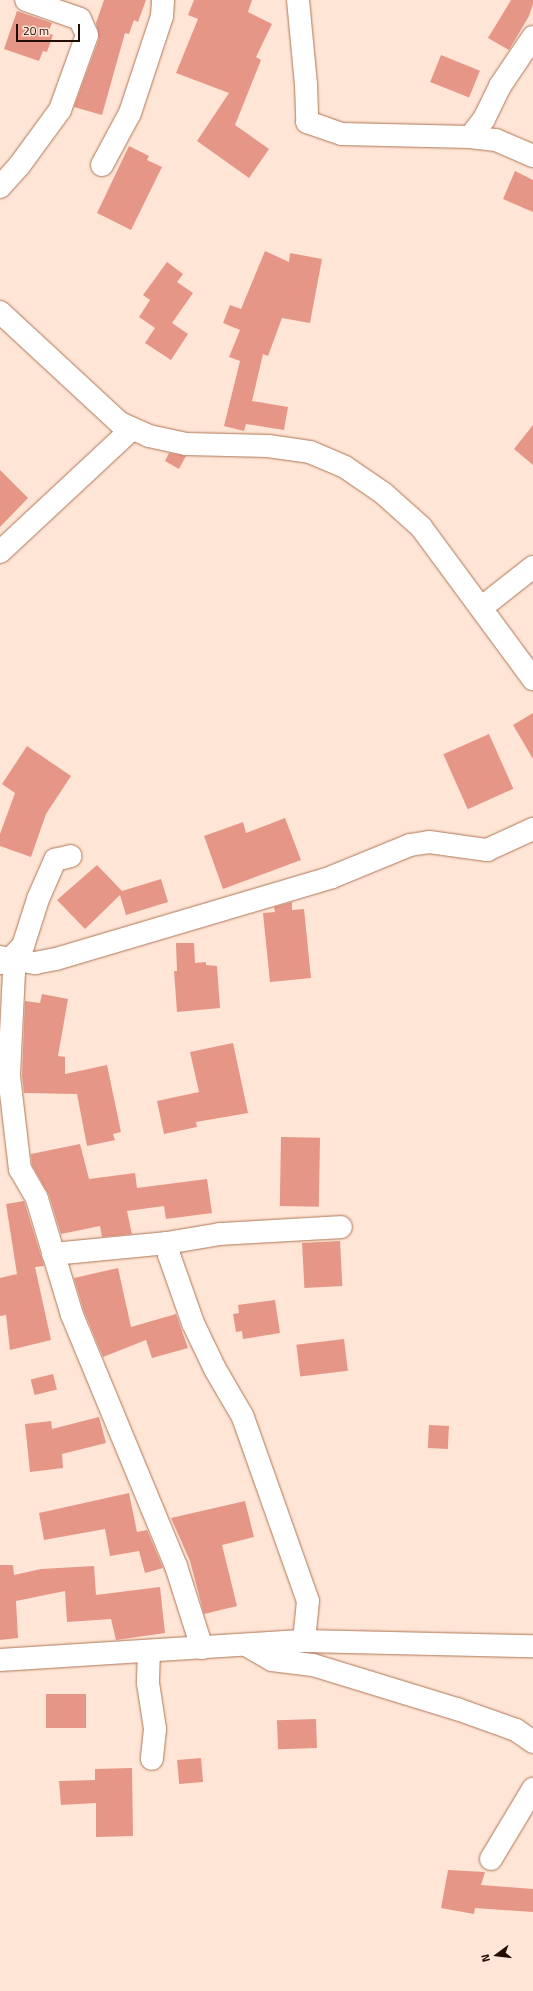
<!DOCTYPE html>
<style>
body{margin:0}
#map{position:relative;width:533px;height:1991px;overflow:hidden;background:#fee5d6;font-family:"Titillium Web",sans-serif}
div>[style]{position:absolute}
.building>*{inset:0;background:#e69687;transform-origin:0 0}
.roads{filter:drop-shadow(0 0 1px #af7554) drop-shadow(0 0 1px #af7554)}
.minor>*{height:22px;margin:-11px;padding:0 11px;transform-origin:11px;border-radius:11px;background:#fff}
span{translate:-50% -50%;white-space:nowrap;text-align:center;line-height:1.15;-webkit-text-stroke:3.5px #fee5d6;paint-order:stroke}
.north{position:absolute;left:477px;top:1935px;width:40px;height:40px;-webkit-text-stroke:3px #fee5d6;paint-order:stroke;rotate:255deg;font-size:11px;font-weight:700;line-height:16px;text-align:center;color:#220d02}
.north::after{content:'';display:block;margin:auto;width:14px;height:18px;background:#220d02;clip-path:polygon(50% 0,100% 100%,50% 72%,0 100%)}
.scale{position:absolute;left:16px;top:24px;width:64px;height:18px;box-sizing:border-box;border:2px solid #220d02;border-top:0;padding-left:5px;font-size:12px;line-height:14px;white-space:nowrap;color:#220d02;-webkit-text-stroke:3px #fee5d6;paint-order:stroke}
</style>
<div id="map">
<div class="building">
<i style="clip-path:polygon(104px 0,146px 0,138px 22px,134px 20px,129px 34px,125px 33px,102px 115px,74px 107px,99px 39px,96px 23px)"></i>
<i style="clip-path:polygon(194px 0,252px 0,248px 12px,272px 24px,256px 57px,261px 60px,235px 125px,269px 149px,249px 178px,197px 141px,229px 93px,176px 73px,198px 19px,188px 15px)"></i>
<i style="clip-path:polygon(511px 0,533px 0,533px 4px,529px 16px,509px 50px,488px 38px)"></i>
<i style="clip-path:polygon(17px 11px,52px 23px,48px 33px,53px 35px,47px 52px,43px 51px,39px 61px,4px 49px)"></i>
<i style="left:441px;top:55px;width:42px;height:29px;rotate:22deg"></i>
<i style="clip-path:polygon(129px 146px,149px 156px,147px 160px,162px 167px,131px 230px,97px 213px)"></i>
<i style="clip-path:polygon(515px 171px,533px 180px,533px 212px,503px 199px)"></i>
<i style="clip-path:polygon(265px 251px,289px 262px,290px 253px,322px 259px,310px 323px,282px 318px,268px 356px,263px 354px,252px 401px,288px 407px,284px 430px,246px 424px,244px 431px,224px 426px,240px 361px,229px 357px,240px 330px,223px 323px,230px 305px,241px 309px)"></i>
<i style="clip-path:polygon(167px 262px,183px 274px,177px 282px,193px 293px,172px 323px,188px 334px,171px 360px,145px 343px,155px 328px,139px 317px,150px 300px,143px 295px)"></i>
<i style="clip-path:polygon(533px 425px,533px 465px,514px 449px)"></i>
<i style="clip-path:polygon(169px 453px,186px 456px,179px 469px,165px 461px)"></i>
<i style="clip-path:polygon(0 470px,28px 498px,0 527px)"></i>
<i style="clip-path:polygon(533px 713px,533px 759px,513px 725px)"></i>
<i style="left:489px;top:734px;width:60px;height:50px;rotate:66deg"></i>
<i style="clip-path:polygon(27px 746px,71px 776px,46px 814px,31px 857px,0 846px,0 834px,15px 793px,2px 784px)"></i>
<i style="clip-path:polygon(285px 818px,301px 860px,223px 889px,204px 836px,243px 822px,246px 833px)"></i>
<i style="clip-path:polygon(97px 865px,122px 891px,161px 879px,168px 902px,126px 915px,120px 895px,85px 929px,57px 900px)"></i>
<i style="clip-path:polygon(292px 902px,292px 910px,304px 909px,311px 978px,270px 982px,263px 913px,275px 912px,274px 907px)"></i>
<i style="clip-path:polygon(176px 943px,194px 943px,195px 963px,206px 962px,206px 965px,217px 966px,220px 1008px,177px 1012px,174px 971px,177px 971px)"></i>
<i style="clip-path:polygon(42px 994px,68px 999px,58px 1056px,65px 1057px,65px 1074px,107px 1065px,121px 1132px,113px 1134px,115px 1140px,87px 1146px,77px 1094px,24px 1093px,22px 1076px,25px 1001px,40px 1003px)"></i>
<i style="clip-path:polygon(233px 1043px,248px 1113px,196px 1122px,197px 1127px,164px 1134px,157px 1101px,199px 1092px,190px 1052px)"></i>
<i style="left:281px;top:1137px;width:39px;height:69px;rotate:1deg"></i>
<i style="clip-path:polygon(80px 1144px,89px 1179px,135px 1173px,137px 1188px,207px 1179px,212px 1213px,166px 1219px,164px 1206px,127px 1211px,132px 1234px,102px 1237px,100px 1226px,61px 1234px,49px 1195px,32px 1165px,31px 1154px)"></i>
<i style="clip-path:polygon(24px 1201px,44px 1266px,35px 1267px,51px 1340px,10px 1350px,6px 1315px,0 1316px,0 1278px,17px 1274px,6px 1204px)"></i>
<i style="left:340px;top:1241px;width:45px;height:38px;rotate:87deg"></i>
<i style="clip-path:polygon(118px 1268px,131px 1327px,176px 1314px,188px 1348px,152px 1358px,146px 1340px,103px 1357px,84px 1311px,74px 1278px)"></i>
<i style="clip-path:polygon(275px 1300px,280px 1333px,243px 1339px,242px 1331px,236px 1332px,233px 1314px,239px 1313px,238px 1305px)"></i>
<i style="left:344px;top:1339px;width:32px;height:48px;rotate:83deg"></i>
<i style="left:53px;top:1374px;width:16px;height:23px;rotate:76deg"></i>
<i style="clip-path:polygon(99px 1417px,106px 1443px,62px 1454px,63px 1468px,30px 1472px,25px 1424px,51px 1421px,52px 1429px)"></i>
<i style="left:429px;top:1425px;width:20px;height:23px;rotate:3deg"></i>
<i style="clip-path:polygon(129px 1493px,137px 1532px,147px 1530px,163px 1568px,145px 1573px,139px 1551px,110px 1556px,105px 1529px,44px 1540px,39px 1513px)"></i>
<i style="clip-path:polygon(245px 1501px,254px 1537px,222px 1545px,237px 1606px,204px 1614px,190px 1561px,171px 1518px)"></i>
<i style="clip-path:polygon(0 1565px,13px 1565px,14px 1575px,41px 1569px,94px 1566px,96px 1595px,160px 1587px,165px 1633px,116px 1640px,111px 1619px,67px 1622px,65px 1591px,16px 1601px,18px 1638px,0 1640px)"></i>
<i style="left:46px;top:1694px;width:40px;height:34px"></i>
<i style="left:316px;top:1719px;width:29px;height:39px;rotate:88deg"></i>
<i style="left:201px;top:1758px;width:24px;height:24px;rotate:85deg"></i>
<i style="clip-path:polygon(132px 1768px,133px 1836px,96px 1837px,96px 1803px,61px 1805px,59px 1781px,95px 1780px,95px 1769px)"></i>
<i style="clip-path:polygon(448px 1870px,485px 1872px,481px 1885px,533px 1889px,533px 1912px,475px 1908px,474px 1914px,441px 1908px)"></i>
</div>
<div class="roads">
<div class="minor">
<i style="left:298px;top:0;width:84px;rotate:84.6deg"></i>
<i style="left:306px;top:84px;width:38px;rotate:88deg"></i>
<i style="left:307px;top:122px;width:37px;rotate:19deg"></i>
<i style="left:342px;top:134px;width:128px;rotate:1.3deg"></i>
<i style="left:470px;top:137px;width:23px;rotate:-52deg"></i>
<i style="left:484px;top:119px;width:37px;rotate:-64deg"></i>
<i style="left:500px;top:86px;width:59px;rotate:-56deg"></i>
<i style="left:470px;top:137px;width:26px;rotate:7deg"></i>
<i style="left:496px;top:140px;width:40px;rotate:23.4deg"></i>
<i style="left:102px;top:165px;width:59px;rotate:-61.7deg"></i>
<i style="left:130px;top:113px;width:102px;rotate:-71.7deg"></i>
<i style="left:162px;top:16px;width:16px;rotate:-86deg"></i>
<i style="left:0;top:187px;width:28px;rotate:-48deg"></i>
<i style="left:19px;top:166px;width:69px;rotate:-53.8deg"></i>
<i style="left:60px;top:110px;width:80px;rotate:-70.2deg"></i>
<i style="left:87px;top:35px;width:17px;rotate:-114deg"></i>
<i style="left:80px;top:19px;width:57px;rotate:-160.6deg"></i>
<i style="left:0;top:312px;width:163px;rotate:42.8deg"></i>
<i style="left:120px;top:423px;width:32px;rotate:24deg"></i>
<i style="left:149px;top:436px;width:38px;rotate:12deg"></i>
<i style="left:186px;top:444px;width:82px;rotate:1.4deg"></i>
<i style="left:268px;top:446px;width:42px;rotate:8.1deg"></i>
<i style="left:310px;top:452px;width:38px;rotate:23deg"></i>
<i style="left:345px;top:467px;width:46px;rotate:34.4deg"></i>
<i style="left:383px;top:493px;width:51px;rotate:41.8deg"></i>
<i style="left:421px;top:527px;width:189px;rotate:53.6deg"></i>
<i style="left:0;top:552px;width:180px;rotate:-43deg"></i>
<i style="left:481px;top:608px;width:66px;rotate:-38.3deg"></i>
<i style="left:0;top:957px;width:36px;rotate:10deg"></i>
<i style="left:35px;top:963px;width:21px;rotate:-11deg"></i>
<i style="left:56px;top:959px;width:288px;rotate:-16.5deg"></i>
<i style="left:332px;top:877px;width:84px;rotate:-22.3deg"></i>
<i style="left:410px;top:845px;width:19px;rotate:-9deg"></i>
<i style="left:429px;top:842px;width:59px;rotate:7.9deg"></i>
<i style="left:487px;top:850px;width:51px;rotate:-24.5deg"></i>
<i style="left:9px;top:960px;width:20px;rotate:-45deg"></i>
<i style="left:23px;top:946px;width:49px;rotate:-72.3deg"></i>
<i style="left:38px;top:899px;width:43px;rotate:-66.4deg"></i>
<i style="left:55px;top:860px;width:16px;rotate:-14deg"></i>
<i style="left:0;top:963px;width:9px;rotate:-18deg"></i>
<i style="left:9px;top:960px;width:13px;rotate:67deg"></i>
<i style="left:14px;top:972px;width:104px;rotate:92.8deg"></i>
<i style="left:9px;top:1076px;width:94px;rotate:83.3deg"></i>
<i style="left:20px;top:1169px;width:34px;rotate:60deg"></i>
<i style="left:37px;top:1199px;width:121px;rotate:73.2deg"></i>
<i style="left:72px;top:1315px;width:272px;rotate:67.5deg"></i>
<i style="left:176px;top:1566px;width:86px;rotate:72.4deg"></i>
<i style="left:53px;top:1254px;width:115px;rotate:-5.5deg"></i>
<i style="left:304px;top:1641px;width:40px;rotate:-84.3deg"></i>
<i style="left:308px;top:1601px;width:195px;rotate:-109.5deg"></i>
<i style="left:243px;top:1417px;width:56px;rotate:-120.3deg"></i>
<i style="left:215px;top:1369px;width:51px;rotate:-115.6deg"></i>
<i style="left:193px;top:1323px;width:72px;rotate:-109.4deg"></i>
<i style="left:169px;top:1255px;width:12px;rotate:-99deg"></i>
<i style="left:167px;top:1243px;width:54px;rotate:-9.6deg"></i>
<i style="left:220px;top:1234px;width:121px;rotate:-3.3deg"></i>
<i style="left:246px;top:1645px;width:30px;rotate:30deg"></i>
<i style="left:272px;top:1660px;width:41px;rotate:7deg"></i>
<i style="left:313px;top:1665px;width:151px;rotate:17deg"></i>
<i style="left:457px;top:1709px;width:63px;rotate:19.6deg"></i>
<i style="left:516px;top:1730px;width:21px;rotate:35deg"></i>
<i style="left:149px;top:1651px;width:32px;rotate:92deg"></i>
<i style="left:148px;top:1683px;width:47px;rotate:81.3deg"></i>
<i style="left:155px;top:1729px;width:30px;rotate:96deg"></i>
<i style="left:0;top:1660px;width:305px;rotate:-3.6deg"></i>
<i style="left:304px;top:1641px;width:229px;rotate:1.3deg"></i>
<i style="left:491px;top:1859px;width:82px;rotate:-59deg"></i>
</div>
</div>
<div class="north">N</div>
<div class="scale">20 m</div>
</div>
